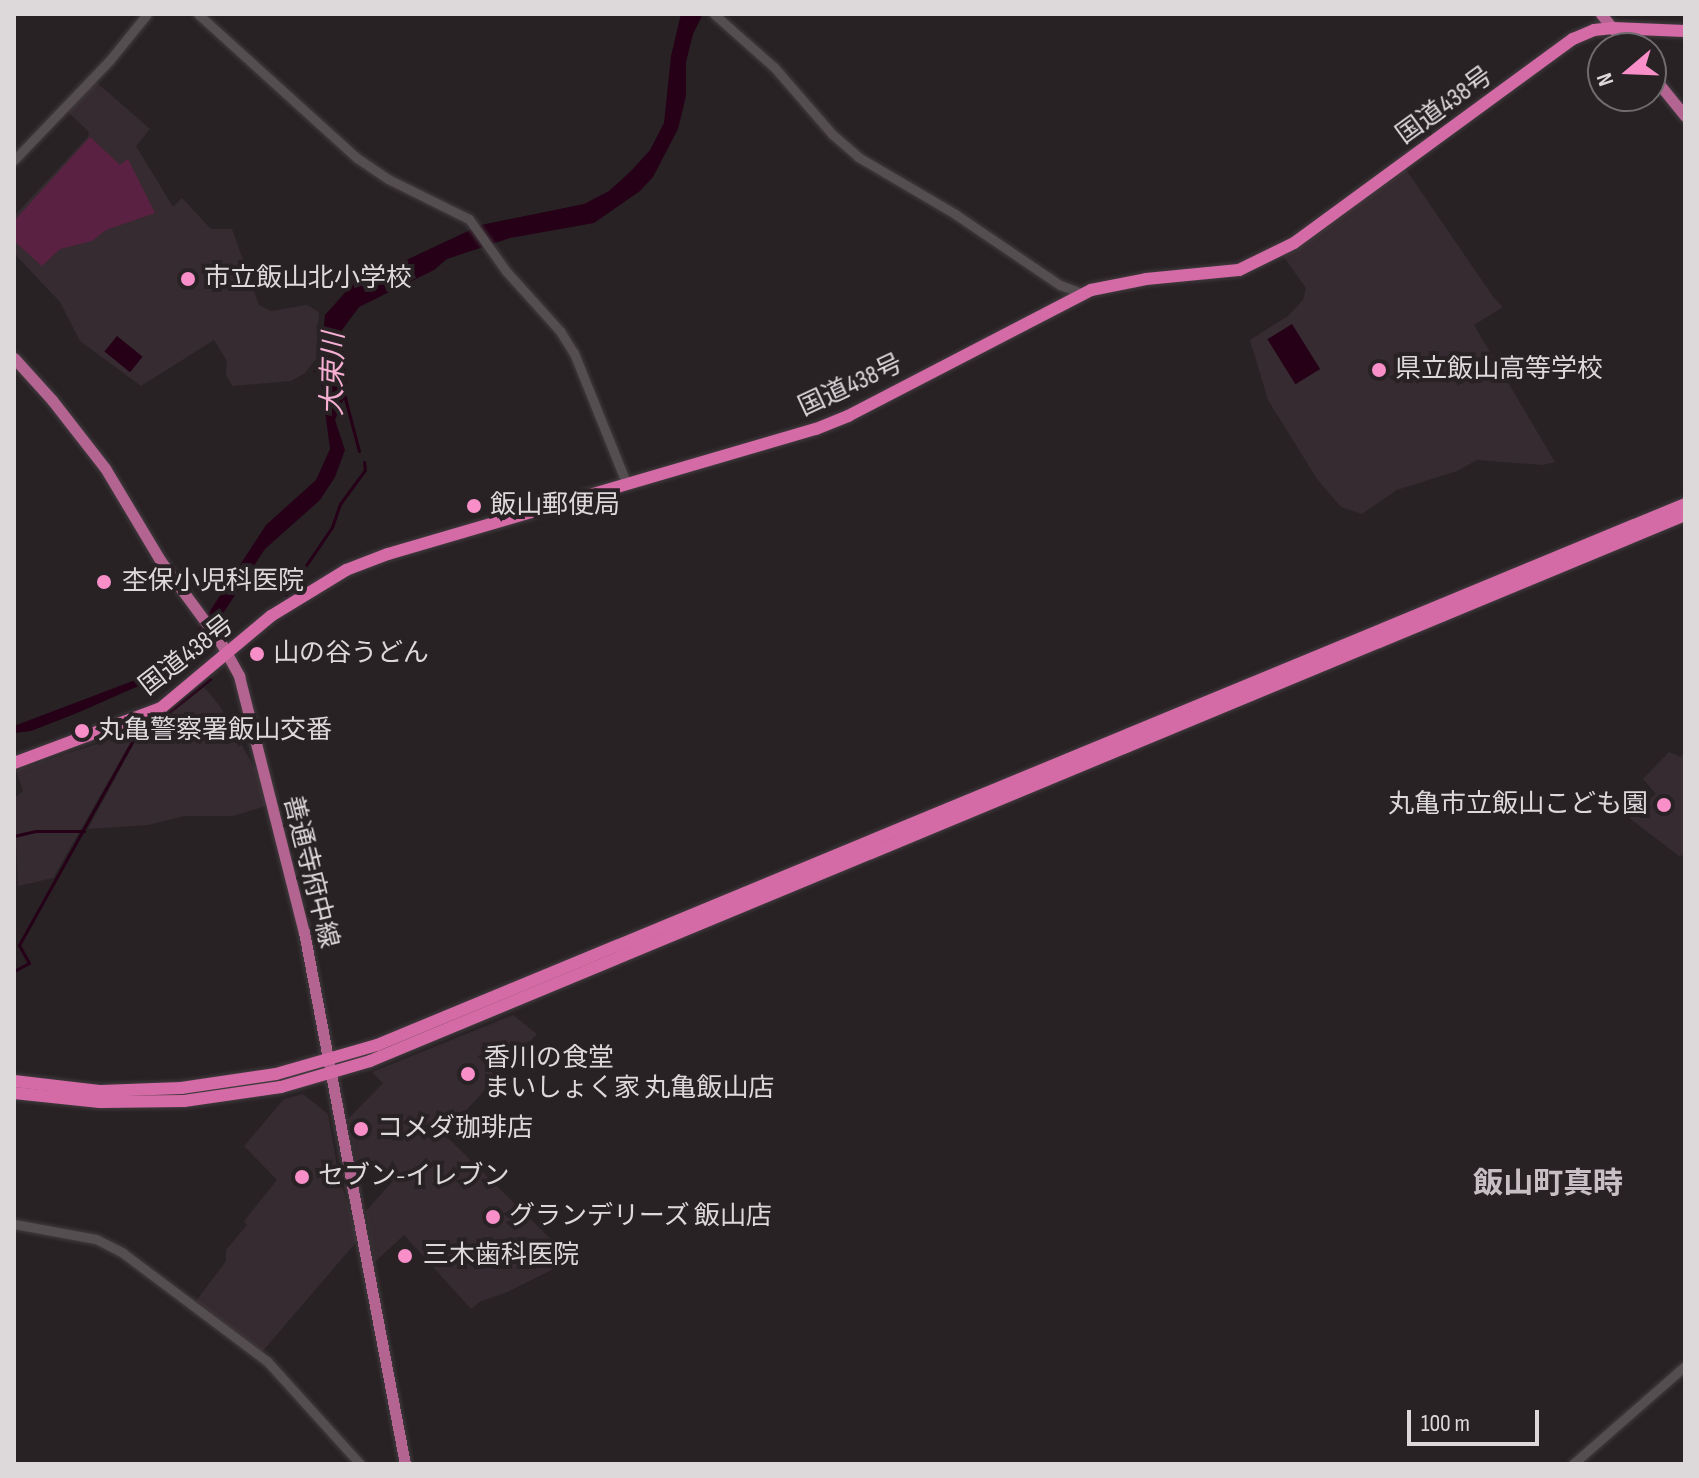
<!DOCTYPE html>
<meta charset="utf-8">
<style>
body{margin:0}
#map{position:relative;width:1699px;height:1478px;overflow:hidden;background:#282225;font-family:"Sofia Sans Condensed","Noto Sans JP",sans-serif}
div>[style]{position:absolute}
.built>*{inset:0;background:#362b30}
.green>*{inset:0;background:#5b2142}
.water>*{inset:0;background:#250017;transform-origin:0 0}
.stream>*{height:3px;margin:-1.5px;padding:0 1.5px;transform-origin:1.5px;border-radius:1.5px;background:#250017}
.roads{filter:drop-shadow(0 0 2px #423c3f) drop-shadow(0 0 2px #423c3f)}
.tertiary>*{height:9px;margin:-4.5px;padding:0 4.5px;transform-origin:4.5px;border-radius:4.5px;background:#554e51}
.primary>*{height:11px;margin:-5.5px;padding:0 5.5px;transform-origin:5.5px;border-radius:5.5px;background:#b46491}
.trunk>*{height:12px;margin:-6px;padding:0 6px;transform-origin:6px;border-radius:6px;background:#d46ba6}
.dots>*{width:22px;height:22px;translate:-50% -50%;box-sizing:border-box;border:4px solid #282225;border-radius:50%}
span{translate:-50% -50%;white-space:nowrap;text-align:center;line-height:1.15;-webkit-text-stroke:8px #282225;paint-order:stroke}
.street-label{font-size:26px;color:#ddd9db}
.poi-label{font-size:26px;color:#ddd9db}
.left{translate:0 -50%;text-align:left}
.right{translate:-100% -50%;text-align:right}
.water-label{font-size:28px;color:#f6afd3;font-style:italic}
.quarter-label{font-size:30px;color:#c7bfc3;font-weight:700}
.frame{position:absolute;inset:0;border:16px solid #ddd9db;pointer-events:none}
.north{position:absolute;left:1587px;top:32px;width:80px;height:80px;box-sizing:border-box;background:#282225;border:2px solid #706b6e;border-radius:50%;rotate:251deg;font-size:22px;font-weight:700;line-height:32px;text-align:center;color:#ddd9db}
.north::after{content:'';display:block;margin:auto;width:28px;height:36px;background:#f98fc9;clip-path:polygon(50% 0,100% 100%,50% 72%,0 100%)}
.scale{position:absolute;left:1407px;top:1410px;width:132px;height:36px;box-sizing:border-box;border:4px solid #ddd9db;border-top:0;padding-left:10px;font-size:24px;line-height:28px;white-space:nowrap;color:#ddd9db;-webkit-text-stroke:6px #282225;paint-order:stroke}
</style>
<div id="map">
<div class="built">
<i style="clip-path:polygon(95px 81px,150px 129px,136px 146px,173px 207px,182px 198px,211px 229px,232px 229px,259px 305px,271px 311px,307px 305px,319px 312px,316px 359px,305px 373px,291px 381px,232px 386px,226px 375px,227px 361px,214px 340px,141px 386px,80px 341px,60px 302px,14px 253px,14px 216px,88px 137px,89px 132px,67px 111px)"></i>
<i style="clip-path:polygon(1405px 168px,1494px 298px,1503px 307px,1474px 325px,1555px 462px,1543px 465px,1477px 460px,1457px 471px,1397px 490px,1362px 514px,1341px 507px,1317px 479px,1268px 400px,1250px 340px,1288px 316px,1303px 300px,1306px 288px,1283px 256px)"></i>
<i style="clip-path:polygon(204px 687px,219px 705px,256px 770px,266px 806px,233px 816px,184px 816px,148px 825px,88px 829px,141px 730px,159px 722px)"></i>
<i style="clip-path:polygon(137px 731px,53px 878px,18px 886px,14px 799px,23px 791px,16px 770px)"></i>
<i style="clip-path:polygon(1685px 749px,1685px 855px,1679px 856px,1628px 817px,1656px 794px,1643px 779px,1669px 752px,1681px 757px)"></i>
<i style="clip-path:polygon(513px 1015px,537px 1034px,444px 1134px,572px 1260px,505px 1293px,481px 1301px,471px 1309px,404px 1235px,375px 1262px,366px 1211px,393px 1181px,372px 1160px,359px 1174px,348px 1119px,383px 1083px,372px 1072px)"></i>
<i style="clip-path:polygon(303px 1094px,328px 1114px,338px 1172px,358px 1240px,262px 1352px,196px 1301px,226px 1261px,226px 1250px,247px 1225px,244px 1221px,277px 1180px,244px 1146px,284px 1099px)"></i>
</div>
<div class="green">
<i style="clip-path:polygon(90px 137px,120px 165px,128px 159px,155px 213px,106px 230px,92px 241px,60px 249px,42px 266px,14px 241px,14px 221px)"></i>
</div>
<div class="water">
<i style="clip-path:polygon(681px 14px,703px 14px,693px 34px,686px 62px,686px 96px,678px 129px,653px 177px,640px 191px,594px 223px,510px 238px,447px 259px,434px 270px,359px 307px,342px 330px,347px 392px,335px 420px,345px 450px,335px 477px,320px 500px,265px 549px,203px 644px,175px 670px,77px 713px,31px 731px,14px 733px,14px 726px,138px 679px,182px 654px,266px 525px,316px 480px,330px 449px,320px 373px,313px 372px,320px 365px,325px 315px,351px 286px,481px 225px,584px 204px,609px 191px,631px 171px,650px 150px,664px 123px,671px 56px)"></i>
<i style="left:1292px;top:324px;width:53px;height:29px;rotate:58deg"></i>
<i style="left:117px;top:336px;width:33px;height:20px;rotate:39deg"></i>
</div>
<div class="stream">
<i style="left:344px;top:394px;width:59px;rotate:75.3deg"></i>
<i style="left:286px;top:595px;width:82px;rotate:-55.9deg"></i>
<i style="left:332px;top:527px;width:24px;rotate:-71deg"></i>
<i style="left:340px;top:504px;width:42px;rotate:-53.7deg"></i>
<i style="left:365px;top:470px;width:8px;rotate:-97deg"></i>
<i style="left:14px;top:836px;width:22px;rotate:-13deg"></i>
<i style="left:35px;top:831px;width:49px"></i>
<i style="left:14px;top:971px;width:17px;rotate:-28deg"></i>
<i style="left:29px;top:963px;width:21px;rotate:-119deg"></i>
<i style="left:19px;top:945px;width:247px;rotate:-60.9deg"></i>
<i style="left:139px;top:729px;width:30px;rotate:-28deg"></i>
<i style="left:165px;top:715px;width:58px;rotate:-38.7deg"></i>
</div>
<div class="roads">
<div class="tertiary">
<i style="left:198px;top:14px;width:215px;rotate:42.2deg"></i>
<i style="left:357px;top:158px;width:37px;rotate:34deg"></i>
<i style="left:388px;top:179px;width:90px;rotate:26.3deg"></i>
<i style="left:469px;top:219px;width:64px;rotate:54.6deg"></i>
<i style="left:506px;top:271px;width:81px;rotate:48deg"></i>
<i style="left:560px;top:331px;width:26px;rotate:58deg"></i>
<i style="left:574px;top:353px;width:142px;rotate:68.1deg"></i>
<i style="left:714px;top:14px;width:80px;rotate:41.5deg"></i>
<i style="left:774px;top:67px;width:89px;rotate:49.1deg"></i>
<i style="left:832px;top:134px;width:35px;rotate:41deg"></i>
<i style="left:858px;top:157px;width:113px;rotate:30.4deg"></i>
<i style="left:955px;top:214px;width:127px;rotate:34.1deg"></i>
<i style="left:1060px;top:285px;width:23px;rotate:20deg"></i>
<i style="left:14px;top:160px;width:137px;rotate:-46.2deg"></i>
<i style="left:109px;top:61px;width:60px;rotate:-51deg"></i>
<i style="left:14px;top:1224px;width:83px;rotate:10.4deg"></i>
<i style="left:96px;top:1239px;width:30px;rotate:27deg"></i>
<i style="left:123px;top:1253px;width:180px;rotate:36.9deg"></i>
<i style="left:267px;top:1361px;width:139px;rotate:47.9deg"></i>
<i style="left:1573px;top:1464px;width:149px;rotate:-41.2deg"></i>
</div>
<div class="primary">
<i style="left:1601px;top:14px;width:44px;rotate:50.5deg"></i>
<i style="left:1651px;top:74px;width:54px;rotate:51deg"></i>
<i style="left:14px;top:358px;width:57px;rotate:47.9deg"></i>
<i style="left:52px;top:400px;width:86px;rotate:52.1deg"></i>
<i style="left:105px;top:468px;width:107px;rotate:59.1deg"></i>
<i style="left:160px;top:560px;width:103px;rotate:53.7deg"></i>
<i style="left:221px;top:643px;width:38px;rotate:61deg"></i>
<i style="left:239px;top:676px;width:264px;rotate:75.8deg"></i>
<i style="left:304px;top:932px;width:542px;rotate:79.25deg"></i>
</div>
<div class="trunk">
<i style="left:14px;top:763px;width:157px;rotate:-20.5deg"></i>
<i style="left:161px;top:708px;width:143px;rotate:-39.9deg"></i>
<i style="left:271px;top:616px;width:88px;rotate:-31.5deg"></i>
<i style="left:346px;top:570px;width:45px;rotate:-20.9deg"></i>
<i style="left:388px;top:554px;width:446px;rotate:-16.3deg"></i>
<i style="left:816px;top:429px;width:35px;rotate:-22deg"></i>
<i style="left:848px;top:416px;width:274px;rotate:-27.4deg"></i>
<i style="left:1091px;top:290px;width:56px;rotate:-11.3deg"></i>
<i style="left:1146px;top:279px;width:93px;rotate:-5.5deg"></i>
<i style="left:1239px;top:270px;width:61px;rotate:-26.1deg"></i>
<i style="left:1294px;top:243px;width:346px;rotate:-36.2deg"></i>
<i style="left:1573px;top:39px;width:23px;rotate:-23deg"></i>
<i style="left:1594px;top:30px;width:19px;rotate:-6deg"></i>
<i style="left:1613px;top:28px;width:72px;rotate:2.4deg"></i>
<i style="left:14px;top:1081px;width:88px;rotate:6.6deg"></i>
<i style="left:101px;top:1091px;width:80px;rotate:-2.1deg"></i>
<i style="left:181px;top:1088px;width:96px;rotate:-8.4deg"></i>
<i style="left:276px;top:1074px;width:105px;rotate:-16deg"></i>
<i style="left:377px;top:1045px;width:1415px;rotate:-22.47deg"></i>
<i style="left:14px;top:1093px;width:86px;rotate:6deg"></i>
<i style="left:100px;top:1102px;width:84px;rotate:-0.7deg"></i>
<i style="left:184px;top:1101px;width:98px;rotate:-8.2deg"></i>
<i style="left:281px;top:1087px;width:93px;rotate:-16.3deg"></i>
<i style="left:370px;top:1061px;width:1424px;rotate:-22.55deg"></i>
</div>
</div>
<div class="dots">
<i style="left:188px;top:279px;background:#f98fc9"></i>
<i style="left:1379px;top:370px;background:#f98fc9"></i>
<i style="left:474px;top:506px;background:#f98fc9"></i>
<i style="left:104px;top:582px;background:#f98fc9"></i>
<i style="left:257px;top:654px;background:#f98fc9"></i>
<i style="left:82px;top:731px;background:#f98fc9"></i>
<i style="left:1664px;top:805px;background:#f98fc9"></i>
<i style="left:468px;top:1074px;background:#f98fc9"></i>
<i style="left:361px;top:1129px;background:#f98fc9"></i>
<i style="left:302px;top:1177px;background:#f98fc9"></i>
<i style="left:493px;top:1217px;background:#f98fc9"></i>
<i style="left:405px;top:1256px;background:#f98fc9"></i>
</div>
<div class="street-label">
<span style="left:1445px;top:106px;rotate:-36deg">国道438号</span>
<span style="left:851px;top:386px;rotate:-25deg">国道438号</span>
<span style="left:187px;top:656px;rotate:-38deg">国道438号</span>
<span style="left:310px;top:872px;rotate:76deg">善通寺府中線</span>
</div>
<div class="poi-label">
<span class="left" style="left:204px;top:279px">市立飯山北小学校</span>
<span class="left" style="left:1395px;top:370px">県立飯山高等学校</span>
<span class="left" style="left:490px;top:506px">飯山郵便局</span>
<span class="left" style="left:122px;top:582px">杢保小児科医院</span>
<span class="left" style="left:273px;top:654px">山の谷うどん</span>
<span class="left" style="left:98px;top:731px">丸亀警察署飯山交番</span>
<span class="right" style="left:1648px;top:805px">丸亀市立飯山こども園</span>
<span class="left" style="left:484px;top:1074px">香川の食堂<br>まいしょく家 丸亀飯山店</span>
<span class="left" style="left:377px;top:1129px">コメダ珈琲店</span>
<span class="left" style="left:318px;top:1177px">セブン-イレブン</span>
<span class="left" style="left:509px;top:1217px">グランデリーズ 飯山店</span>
<span class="left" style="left:423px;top:1256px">三木歯科医院</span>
</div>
<div class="water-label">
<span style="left:334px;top:374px;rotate:-89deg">大束川</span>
</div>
<div class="quarter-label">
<span style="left:1548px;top:1184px">飯山町真時</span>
</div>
<div class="frame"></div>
<div class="north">N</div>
<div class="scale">100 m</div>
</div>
